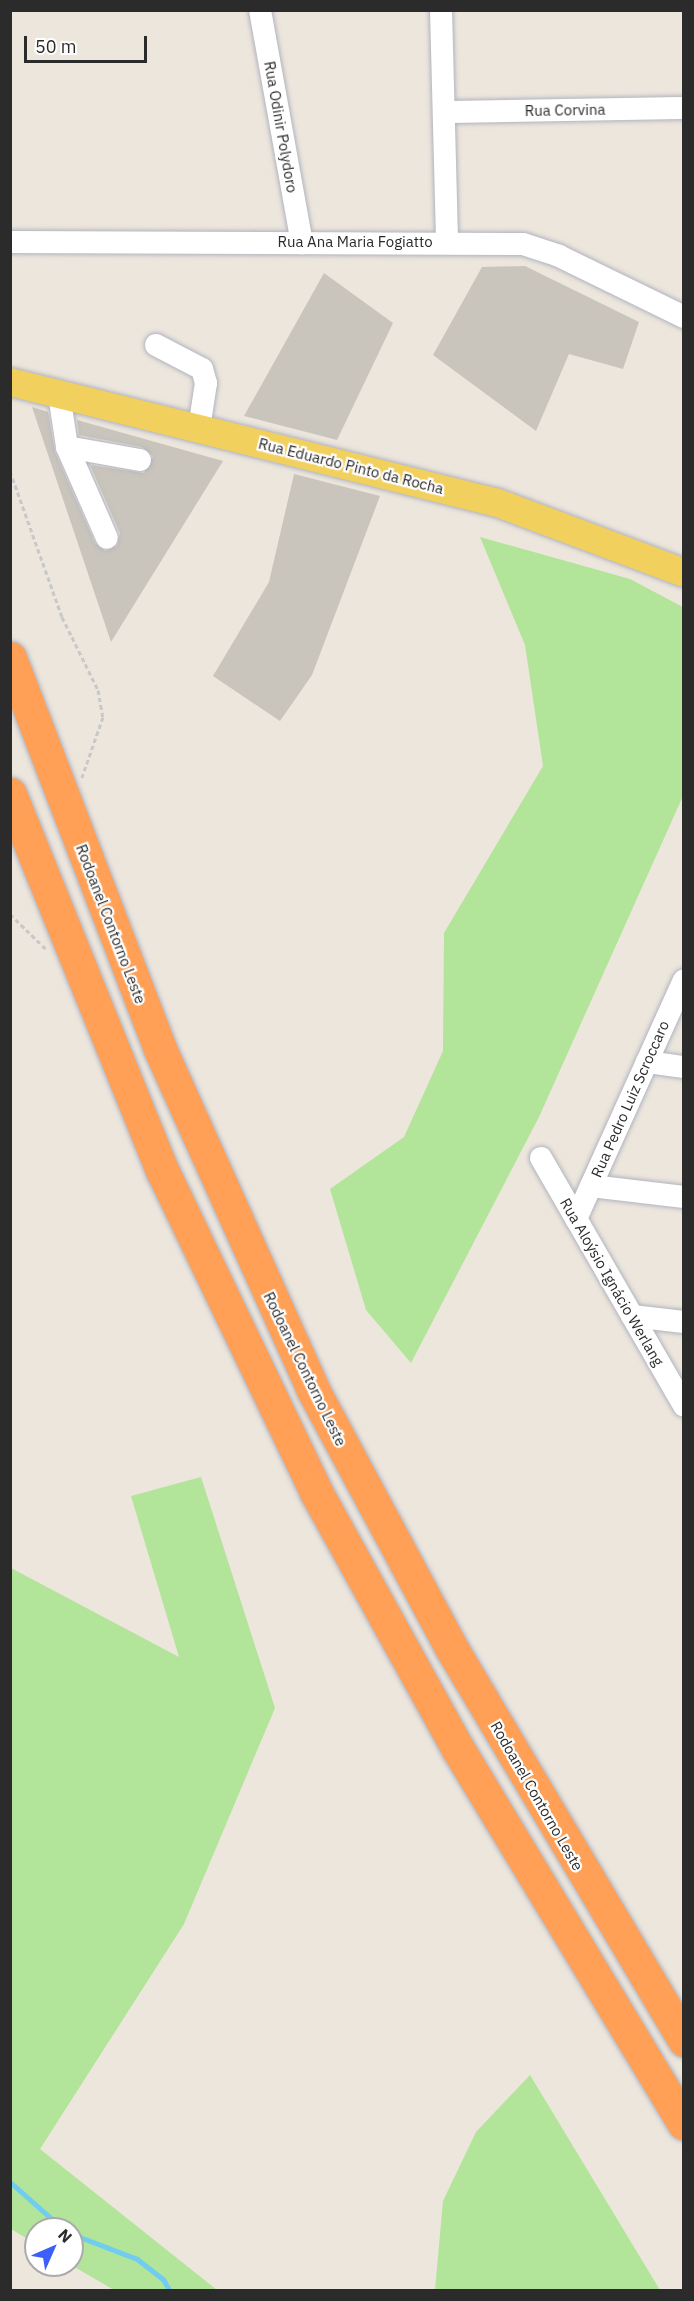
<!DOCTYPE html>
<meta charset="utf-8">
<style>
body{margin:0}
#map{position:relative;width:694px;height:2301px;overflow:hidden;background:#ede6dd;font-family:"IBM Plex Sans",sans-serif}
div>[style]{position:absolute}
.green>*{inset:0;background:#b2e499}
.stream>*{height:5px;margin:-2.5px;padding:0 2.5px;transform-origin:2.5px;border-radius:2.5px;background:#70cdf0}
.building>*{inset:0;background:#c9c4bc}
.path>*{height:3px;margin-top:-1.5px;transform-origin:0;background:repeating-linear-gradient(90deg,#c8c8c8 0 4.5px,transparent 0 7.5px)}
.roads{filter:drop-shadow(0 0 2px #b1b4bf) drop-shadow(0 0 2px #b1b4bf)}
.minor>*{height:22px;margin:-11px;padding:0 11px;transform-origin:11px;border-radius:11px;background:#fff}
.major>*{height:28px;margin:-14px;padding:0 14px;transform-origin:14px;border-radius:14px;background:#f2d05d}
.highway>*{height:33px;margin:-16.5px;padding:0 16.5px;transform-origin:16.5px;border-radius:16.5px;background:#ffa056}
span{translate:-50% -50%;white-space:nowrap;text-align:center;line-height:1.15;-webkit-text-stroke:4.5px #fff;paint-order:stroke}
.street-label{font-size:15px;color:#2b2b2b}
.frame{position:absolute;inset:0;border:12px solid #2b2b2b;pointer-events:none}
.north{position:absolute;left:24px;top:2217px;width:60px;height:60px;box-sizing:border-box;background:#fff;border:2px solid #aaa;border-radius:50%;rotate:45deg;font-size:16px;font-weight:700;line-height:24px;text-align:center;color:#2b2b2b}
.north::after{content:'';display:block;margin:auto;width:21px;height:27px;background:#3c5ffb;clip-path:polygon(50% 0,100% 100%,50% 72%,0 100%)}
.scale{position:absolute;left:24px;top:36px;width:123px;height:27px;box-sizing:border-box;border:3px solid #2b2b2b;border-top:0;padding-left:8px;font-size:18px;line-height:21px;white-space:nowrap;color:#2b2b2b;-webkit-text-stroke:4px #fff;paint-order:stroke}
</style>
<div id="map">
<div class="green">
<i style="clip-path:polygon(480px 537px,630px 579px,683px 607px,683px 796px,539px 1117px,411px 1363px,366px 1310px,330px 1189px,404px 1137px,443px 1051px,444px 933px,543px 766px,525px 645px)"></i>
<i style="clip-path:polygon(201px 1477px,275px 1708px,184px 1924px,40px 2149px,217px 2290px,114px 2290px,71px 2265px,72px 2229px,36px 2229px,36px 2244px,11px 2229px,11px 1568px,179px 1657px,131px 1496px)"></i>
<i style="clip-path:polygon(530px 2075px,660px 2290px,435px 2290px,443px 2201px,476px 2132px)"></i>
</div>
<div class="stream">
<i style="left:10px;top:2182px;width:71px;rotate:41.6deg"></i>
<i style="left:72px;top:2234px;width:70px;rotate:21deg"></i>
<i style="left:137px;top:2259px;width:33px;rotate:38deg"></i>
<i style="left:163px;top:2279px;width:13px;rotate:61deg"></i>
</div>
<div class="building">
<i style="clip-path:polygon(525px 266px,639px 322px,623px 369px,569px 354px,536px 431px,433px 355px,482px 267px)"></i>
<i style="clip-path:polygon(324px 273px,393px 323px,337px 440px,244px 416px)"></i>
<i style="clip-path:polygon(32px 407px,48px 412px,55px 452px,95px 543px,105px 551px,117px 546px,120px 533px,90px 465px,144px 473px,153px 456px,142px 447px,79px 435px,77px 420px,223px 461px,111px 642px)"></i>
<i style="clip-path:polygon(294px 474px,380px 496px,312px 675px,280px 721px,213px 676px,269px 582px)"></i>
</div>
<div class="path">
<i style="left:10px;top:471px;width:155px;rotate:70.4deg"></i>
<i style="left:62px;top:617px;width:81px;rotate:63.7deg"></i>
<i style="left:98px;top:690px;width:27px;rotate:80deg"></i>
<i style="left:103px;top:717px;width:64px;rotate:109.3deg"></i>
<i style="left:10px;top:914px;width:50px;rotate:44.2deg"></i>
</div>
<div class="roads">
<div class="minor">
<i style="left:260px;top:10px;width:237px;rotate:79.8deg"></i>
<i style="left:441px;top:10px;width:232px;rotate:88.5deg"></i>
<i style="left:447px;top:112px;width:237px;rotate:-1deg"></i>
<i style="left:10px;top:242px;width:513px;rotate:0.22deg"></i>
<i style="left:523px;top:244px;width:38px;rotate:18deg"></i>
<i style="left:559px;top:256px;width:139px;rotate:26deg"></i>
<i style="left:156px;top:345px;width:52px;rotate:27.6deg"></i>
<i style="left:202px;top:369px;width:15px;rotate:74deg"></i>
<i style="left:206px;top:383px;width:46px;rotate:98.8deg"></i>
<i style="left:59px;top:394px;width:54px;rotate:81.4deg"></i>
<i style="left:67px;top:447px;width:99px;rotate:66.3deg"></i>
<i style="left:67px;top:447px;width:74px;rotate:10.1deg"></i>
<i style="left:647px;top:1062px;width:37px;rotate:8deg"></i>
<i style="left:541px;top:1158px;width:286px;rotate:60deg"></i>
<i style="left:591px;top:1186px;width:94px;rotate:6.7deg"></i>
<i style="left:576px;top:1219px;width:262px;rotate:-65.7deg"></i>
<i style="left:632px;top:1316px;width:52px;rotate:6.6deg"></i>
</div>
<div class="major">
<i style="left:10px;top:382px;width:503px;rotate:13.93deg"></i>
<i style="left:498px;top:503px;width:199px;rotate:20.6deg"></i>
</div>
<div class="highway">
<i style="left:10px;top:658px;width:419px;rotate:69deg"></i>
<i style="left:160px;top:1049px;width:372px;rotate:65.8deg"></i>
<i style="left:312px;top:1388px;width:296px;rotate:61.8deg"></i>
<i style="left:452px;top:1649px;width:455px;rotate:59.3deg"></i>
<i style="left:10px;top:794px;width:408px;rotate:68deg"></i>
<i style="left:163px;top:1172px;width:355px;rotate:64.4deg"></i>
<i style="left:316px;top:1492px;width:294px;rotate:61.1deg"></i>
<i style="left:458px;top:1749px;width:437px;rotate:58.9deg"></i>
</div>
</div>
<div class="street-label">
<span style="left:565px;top:110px;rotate:-1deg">Rua Corvina</span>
<span style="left:281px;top:127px;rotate:80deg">Rua Odinir Polydoro</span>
<span style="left:355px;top:242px">Rua Ana Maria Fogiatto</span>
<span style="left:351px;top:466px;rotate:14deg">Rua Eduardo Pinto da Rocha</span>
<span style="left:111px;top:924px;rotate:69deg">Rodoanel Contorno Leste</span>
<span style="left:630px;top:1099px;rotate:-66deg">Rua Pedro Luiz Scroccaro</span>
<span style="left:612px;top:1282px;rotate:60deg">Rua Aloýsio Ignácio Werlang</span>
<span style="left:305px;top:1369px;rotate:64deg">Rodoanel Contorno Leste</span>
<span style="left:537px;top:1796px;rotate:60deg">Rodoanel Contorno Leste</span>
</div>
<div class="frame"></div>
<div class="north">N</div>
<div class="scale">50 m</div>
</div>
